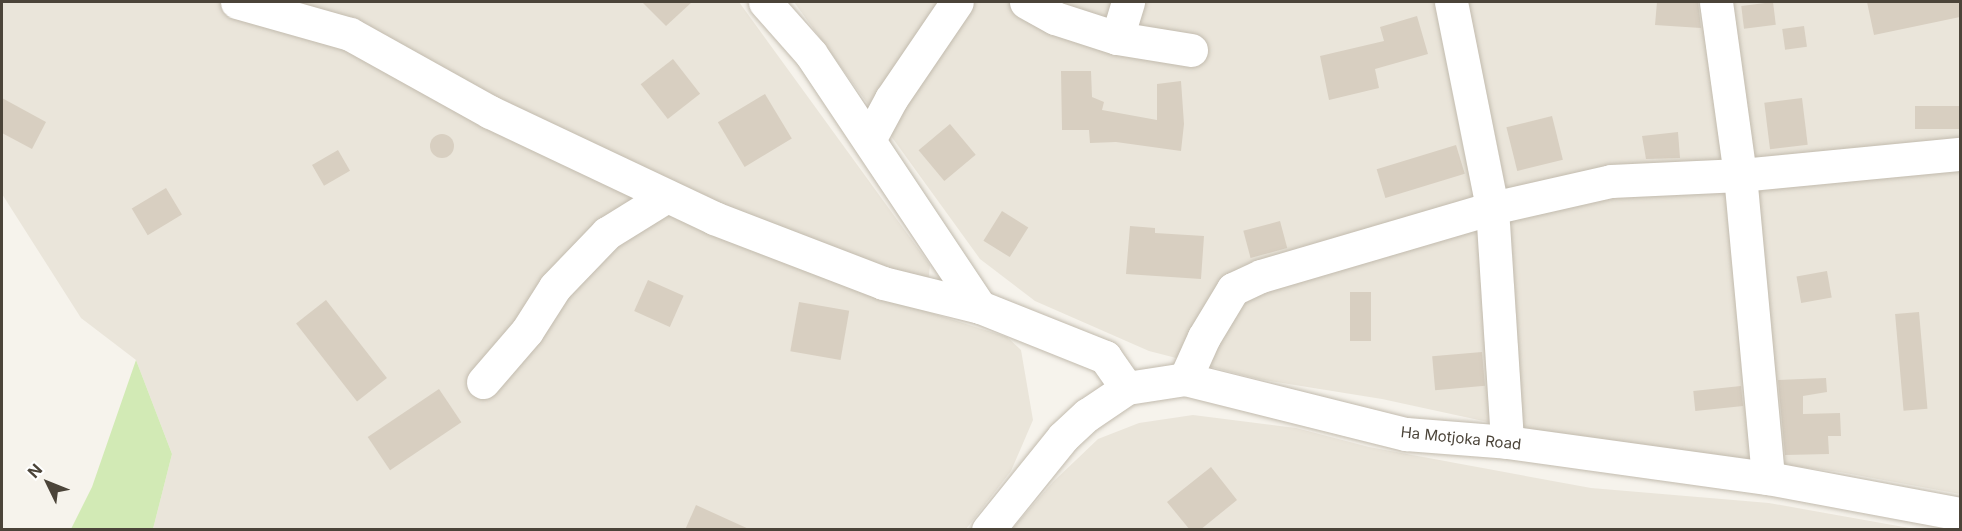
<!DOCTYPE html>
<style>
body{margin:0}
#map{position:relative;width:1962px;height:531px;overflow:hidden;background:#f6f3ec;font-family:Inter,sans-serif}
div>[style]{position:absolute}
.residential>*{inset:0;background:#eae5da}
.green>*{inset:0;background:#d2eab5}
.building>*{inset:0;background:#d8cfc1;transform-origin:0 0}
.round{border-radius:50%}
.roads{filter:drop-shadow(0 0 2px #c2bbae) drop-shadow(0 0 2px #c2bbae)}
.minor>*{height:33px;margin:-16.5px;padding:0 16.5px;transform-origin:16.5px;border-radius:16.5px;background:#fff}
span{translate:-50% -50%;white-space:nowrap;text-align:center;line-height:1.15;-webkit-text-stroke:5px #fff;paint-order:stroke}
.street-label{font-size:15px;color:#4b4439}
.frame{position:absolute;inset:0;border:3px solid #4b4439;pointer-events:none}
.north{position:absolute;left:18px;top:453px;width:60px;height:60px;-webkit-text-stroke:4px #fff;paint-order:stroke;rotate:313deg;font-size:16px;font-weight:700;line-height:24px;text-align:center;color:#4b4439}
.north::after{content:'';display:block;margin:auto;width:21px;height:27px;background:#4b4439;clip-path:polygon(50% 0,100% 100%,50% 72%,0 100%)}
</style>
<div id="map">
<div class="residential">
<i style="clip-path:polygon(2px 2px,739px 2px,930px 265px,925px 311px,1007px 337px,1021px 350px,1033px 420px,1011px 471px,966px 529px,153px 529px,172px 454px,136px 360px,81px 318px,2px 194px)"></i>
<i style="clip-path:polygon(794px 2px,1960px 2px,1960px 494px,1840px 472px,1553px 436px,1382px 399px,1258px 379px,1149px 351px,1035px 301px,980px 259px)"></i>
<i style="clip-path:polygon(1193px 415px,1296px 428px,1369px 447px,1591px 488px,1769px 503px,1915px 529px,1011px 530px,1053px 482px,1098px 439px,1139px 423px)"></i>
</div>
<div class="green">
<i style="clip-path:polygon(136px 360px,172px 454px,153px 529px,71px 529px,92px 487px)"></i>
</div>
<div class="building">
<i style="clip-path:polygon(642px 2px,692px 2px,666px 26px)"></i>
<i style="clip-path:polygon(1657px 2px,1698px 2px,1701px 28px,1655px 25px)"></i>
<i style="left:1773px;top:2px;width:23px;height:32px;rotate:83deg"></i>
<i style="clip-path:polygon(1867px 2px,1960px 2px,1960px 17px,1874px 35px)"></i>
<i style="clip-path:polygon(1417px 16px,1428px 54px,1375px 69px,1379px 88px,1329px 100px,1320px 56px,1384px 41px,1380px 27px)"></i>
<i style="left:1804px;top:26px;width:21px;height:22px;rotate:82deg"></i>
<i style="left:673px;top:59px;width:44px;height:41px;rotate:52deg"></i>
<i style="clip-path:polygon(1061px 71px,1091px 71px,1092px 97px,1104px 102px,1102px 110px,1157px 120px,1157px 84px,1181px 81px,1184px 124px,1181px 151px,1116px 142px,1090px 143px,1089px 130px,1062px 130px)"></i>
<i style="left:765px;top:94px;width:52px;height:55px;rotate:59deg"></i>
<i style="clip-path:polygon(2px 98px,46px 122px,32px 149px,2px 133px)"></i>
<i style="left:1802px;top:98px;width:47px;height:38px;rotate:83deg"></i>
<i style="left:1960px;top:106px;width:23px;height:45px;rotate:90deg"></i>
<i style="left:1552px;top:116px;width:45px;height:47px;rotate:76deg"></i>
<i style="left:950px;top:124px;width:40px;height:41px;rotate:50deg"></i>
<i style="clip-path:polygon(1678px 132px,1680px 158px,1646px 159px,1642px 136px)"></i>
<i class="round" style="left:430px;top:134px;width:24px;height:24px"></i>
<i style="left:1456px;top:145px;width:30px;height:83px;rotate:73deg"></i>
<i style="left:338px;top:150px;width:24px;height:30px;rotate:60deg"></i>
<i style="left:166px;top:188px;width:31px;height:40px;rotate:59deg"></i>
<i style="left:1002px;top:211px;width:31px;height:35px;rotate:32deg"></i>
<i style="left:1280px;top:221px;width:28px;height:38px;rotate:75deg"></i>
<i style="clip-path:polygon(1130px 226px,1155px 228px,1155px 233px,1204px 236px,1201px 279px,1126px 274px)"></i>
<i style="left:1827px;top:271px;width:27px;height:31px;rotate:80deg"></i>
<i style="left:648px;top:280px;width:39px;height:34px;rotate:24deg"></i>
<i style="left:1350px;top:292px;width:21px;height:49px"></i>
<i style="left:326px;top:300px;width:99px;height:38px;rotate:52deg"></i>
<i style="left:799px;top:302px;width:51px;height:50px;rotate:10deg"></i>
<i style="left:1919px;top:312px;width:97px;height:24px;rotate:85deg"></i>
<i style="left:1482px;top:352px;width:34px;height:50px;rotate:85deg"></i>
<i style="clip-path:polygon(1826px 378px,1827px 392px,1803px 396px,1803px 414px,1840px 413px,1841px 436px,1828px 436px,1829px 454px,1785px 455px,1778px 380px)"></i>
<i style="left:1741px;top:386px;width:20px;height:48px;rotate:84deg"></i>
<i style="left:439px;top:389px;width:40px;height:86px;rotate:56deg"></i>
<i style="clip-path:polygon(1211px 467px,1237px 500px,1200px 530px,1190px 530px,1167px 502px)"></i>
<i style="clip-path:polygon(696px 505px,751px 530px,685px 530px)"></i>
</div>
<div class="roads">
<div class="minor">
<i style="left:237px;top:2px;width:117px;rotate:15.8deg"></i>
<i style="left:350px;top:34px;width:160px;rotate:29.1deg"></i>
<i style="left:490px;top:112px;width:248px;rotate:25.3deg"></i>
<i style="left:714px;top:218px;width:181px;rotate:21deg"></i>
<i style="left:883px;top:283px;width:100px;rotate:13.9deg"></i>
<i style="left:980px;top:307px;width:135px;rotate:21.8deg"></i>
<i style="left:1105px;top:357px;width:38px;rotate:55deg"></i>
<i style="left:765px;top:2px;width:69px;rotate:48.5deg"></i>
<i style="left:811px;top:54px;width:304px;rotate:56.3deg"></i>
<i style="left:1026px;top:2px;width:33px;rotate:29deg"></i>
<i style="left:1055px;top:18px;width:65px;rotate:17.9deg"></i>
<i style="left:1117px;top:38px;width:75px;rotate:9.2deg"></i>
<i style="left:1451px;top:2px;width:210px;rotate:78.7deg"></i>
<i style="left:1492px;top:208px;width:234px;rotate:86.3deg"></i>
<i style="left:1716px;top:2px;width:175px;rotate:82.1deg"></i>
<i style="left:1740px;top:175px;width:304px;rotate:84.7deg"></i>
<i style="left:1117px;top:38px;width:38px;rotate:-73deg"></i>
<i style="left:869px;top:140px;width:47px;rotate:-61.8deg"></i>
<i style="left:891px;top:99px;width:117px;rotate:-55.8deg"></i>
<i style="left:1185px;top:379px;width:46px;rotate:-65.7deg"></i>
<i style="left:1204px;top:337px;width:56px;rotate:-58.9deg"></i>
<i style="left:1233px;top:289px;width:31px;rotate:-25deg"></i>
<i style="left:1261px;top:276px;width:241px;rotate:-16.4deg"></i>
<i style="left:1492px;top:208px;width:122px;rotate:-12.8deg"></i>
<i style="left:1611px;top:181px;width:129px;rotate:-2.7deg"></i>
<i style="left:1740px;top:175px;width:221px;rotate:-5.5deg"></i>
<i style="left:483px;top:382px;width:67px;rotate:-49.2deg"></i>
<i style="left:527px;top:331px;width:52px;rotate:-57.5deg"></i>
<i style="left:555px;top:287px;width:75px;rotate:-46.1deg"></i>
<i style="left:607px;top:233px;width:70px;rotate:-31.7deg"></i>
<i style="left:988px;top:530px;width:119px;rotate:-51.1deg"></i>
<i style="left:1063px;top:437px;width:33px;rotate:-43deg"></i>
<i style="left:1087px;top:415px;width:48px;rotate:-34deg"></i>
<i style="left:1127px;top:388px;width:59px;rotate:-8.8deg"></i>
<i style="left:1185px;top:379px;width:228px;rotate:14deg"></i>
<i style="left:1406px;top:434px;width:101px;rotate:4.5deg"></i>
<i style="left:1507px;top:442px;width:263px;rotate:7.9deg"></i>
<i style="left:1768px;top:478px;width:195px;rotate:10.6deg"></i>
</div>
</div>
<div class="street-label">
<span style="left:1461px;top:438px;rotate:6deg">Ha Motjoka Road</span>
</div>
<div class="frame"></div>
<div class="north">N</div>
</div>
